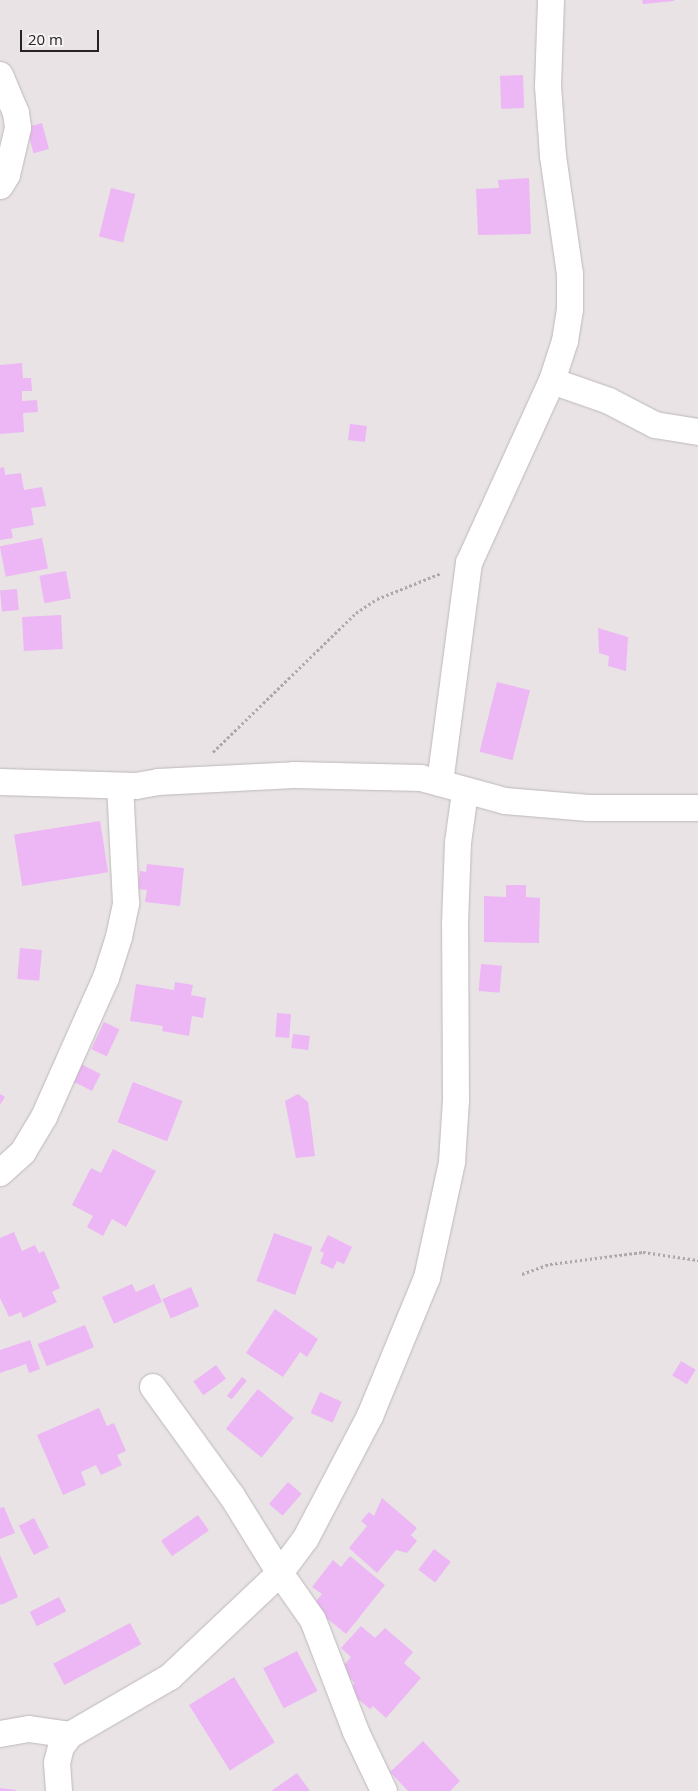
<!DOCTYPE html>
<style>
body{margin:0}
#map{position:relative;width:698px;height:1791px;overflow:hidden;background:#e9e3e6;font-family:"Open Sans",sans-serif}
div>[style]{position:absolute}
.building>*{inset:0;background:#ecb7f4;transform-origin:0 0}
.path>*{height:3px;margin-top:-1.5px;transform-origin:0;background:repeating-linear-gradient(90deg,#ada8aa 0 2.5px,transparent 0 5px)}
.roads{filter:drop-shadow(0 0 1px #bdb8bb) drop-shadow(0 0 1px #bdb8bb)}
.minor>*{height:26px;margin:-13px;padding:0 13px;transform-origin:13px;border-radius:13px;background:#fff}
span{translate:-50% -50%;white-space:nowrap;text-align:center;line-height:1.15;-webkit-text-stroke:4px #f6f1f3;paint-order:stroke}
.scale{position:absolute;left:20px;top:30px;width:79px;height:22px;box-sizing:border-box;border:2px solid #252324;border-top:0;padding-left:6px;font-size:15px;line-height:18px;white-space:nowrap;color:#252324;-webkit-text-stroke:4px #f6f1f3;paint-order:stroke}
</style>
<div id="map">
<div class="building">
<i style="clip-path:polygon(642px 0,674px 0,674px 1px,643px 4px)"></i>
<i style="left:523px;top:75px;width:33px;height:23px;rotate:88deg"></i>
<i style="left:42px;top:123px;width:27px;height:16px;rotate:75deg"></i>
<i style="clip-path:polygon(529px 178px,531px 234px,478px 235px,476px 189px,499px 188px,498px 180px)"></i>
<i style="left:111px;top:188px;width:25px;height:50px;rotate:14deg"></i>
<i style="clip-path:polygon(22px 363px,23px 378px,31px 378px,32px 391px,22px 391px,22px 401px,37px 400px,38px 412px,23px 413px,24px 432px,0 434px,0 365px)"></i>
<i style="left:350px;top:424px;width:17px;height:16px;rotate:7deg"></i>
<i style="clip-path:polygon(4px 467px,5px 475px,21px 473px,24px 490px,42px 487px,46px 506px,31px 508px,34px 525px,11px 529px,13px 538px,0 540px,0 468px)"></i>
<i style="left:42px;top:538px;width:31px;height:43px;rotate:79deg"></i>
<i style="left:66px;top:571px;width:28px;height:27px;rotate:80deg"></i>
<i style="left:17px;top:589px;width:21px;height:17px;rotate:85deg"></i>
<i style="left:61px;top:615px;width:34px;height:39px;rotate:87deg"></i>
<i style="clip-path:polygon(598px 628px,628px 637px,626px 671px,608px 666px,609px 656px,599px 653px)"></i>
<i style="left:497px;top:682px;width:34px;height:72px;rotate:14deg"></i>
<i style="left:100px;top:821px;width:52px;height:87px;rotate:81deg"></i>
<i style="clip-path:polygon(147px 864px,184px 868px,180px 906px,145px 902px,147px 890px,138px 889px,140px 871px,146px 872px)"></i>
<i style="clip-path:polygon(506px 885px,526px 885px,526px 897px,540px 898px,539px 943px,484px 942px,484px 896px,506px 897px)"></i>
<i style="left:20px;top:948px;width:22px;height:31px;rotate:5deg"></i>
<i style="left:481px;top:964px;width:21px;height:27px;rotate:5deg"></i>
<i style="clip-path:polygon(175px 982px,193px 985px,191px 995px,206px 998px,203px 1018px,192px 1016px,189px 1036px,162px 1031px,163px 1026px,130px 1021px,136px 984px,174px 990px)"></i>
<i style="left:277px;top:1013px;width:14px;height:24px;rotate:4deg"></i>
<i style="left:104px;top:1022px;width:17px;height:30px;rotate:25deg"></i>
<i style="left:293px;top:1034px;width:17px;height:14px;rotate:7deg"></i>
<i style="left:81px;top:1064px;width:22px;height:19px;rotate:27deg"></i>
<i style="left:133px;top:1082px;width:53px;height:43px;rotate:21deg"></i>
<i style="clip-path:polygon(0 1094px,5px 1097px,0 1105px)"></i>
<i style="clip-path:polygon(298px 1094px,308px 1102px,315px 1156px,296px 1158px,285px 1101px)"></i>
<i style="clip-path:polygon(113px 1149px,156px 1171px,126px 1227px,112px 1219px,103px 1236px,87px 1227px,93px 1216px,72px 1205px,91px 1168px,101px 1173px)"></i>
<i style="clip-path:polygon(14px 1232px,22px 1251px,35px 1245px,39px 1253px,44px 1251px,60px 1288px,52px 1292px,57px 1302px,23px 1318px,21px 1312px,9px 1317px,0 1298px,0 1238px)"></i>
<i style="left:274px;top:1233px;width:41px;height:51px;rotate:20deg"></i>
<i style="clip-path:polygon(328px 1235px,352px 1247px,344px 1264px,337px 1261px,333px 1269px,320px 1263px,324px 1253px,320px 1251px)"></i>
<i style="clip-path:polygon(132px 1284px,136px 1292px,154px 1284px,162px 1302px,114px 1324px,102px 1297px)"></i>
<i style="left:191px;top:1287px;width:21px;height:31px;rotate:67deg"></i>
<i style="clip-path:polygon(275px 1309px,318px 1339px,307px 1357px,300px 1352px,283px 1377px,246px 1353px)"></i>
<i style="left:85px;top:1325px;width:24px;height:51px;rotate:68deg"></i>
<i style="clip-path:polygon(30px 1340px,40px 1369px,29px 1373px,26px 1364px,0 1373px,0 1350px)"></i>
<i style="left:681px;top:1361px;width:17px;height:17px;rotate:31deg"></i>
<i style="left:216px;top:1365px;width:17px;height:28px;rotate:54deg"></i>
<i style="left:242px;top:1377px;width:6px;height:24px;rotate:39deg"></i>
<i style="left:258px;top:1389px;width:46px;height:51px;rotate:39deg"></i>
<i style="left:320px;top:1392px;width:24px;height:23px;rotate:24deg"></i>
<i style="clip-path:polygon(99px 1408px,107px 1426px,114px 1423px,126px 1451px,117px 1455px,122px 1465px,101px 1475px,96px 1465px,81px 1472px,86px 1485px,63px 1495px,37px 1435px)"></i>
<i style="left:288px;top:1482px;width:18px;height:29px;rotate:41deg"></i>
<i style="clip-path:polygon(382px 1498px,417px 1528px,411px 1535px,417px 1541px,407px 1553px,396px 1550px,377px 1573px,349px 1548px,367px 1526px,361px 1521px,369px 1512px,374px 1516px)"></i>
<i style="clip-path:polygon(4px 1507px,15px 1533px,0 1539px,0 1508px)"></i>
<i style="left:198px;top:1515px;width:19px;height:45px;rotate:55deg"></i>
<i style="left:34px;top:1518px;width:33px;height:17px;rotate:63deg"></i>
<i style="left:434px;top:1549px;width:21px;height:26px;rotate:37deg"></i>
<i style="clip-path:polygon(0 1555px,18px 1597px,1px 1605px,0 1603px)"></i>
<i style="clip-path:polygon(350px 1556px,385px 1585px,346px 1634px,312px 1606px,322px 1594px,312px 1587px,333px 1560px,341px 1567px)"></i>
<i style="left:59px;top:1597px;width:16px;height:33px;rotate:63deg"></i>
<i style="left:130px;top:1623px;width:24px;height:87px;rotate:62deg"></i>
<i style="clip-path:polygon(361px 1626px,375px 1638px,385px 1628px,413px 1652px,404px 1663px,421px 1678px,386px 1718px,373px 1706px,370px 1709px,348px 1691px,355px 1683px,340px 1670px,351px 1657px,341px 1648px)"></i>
<i style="left:297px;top:1651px;width:45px;height:38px;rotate:63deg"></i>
<i style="left:234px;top:1677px;width:77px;height:53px;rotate:58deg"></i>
<i style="clip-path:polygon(423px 1741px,460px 1781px,450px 1791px,408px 1791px,390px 1772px)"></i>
<i style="clip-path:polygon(297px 1773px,310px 1791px,271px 1791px)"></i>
<i style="clip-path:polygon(0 1788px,16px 1790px,16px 1791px,0 1791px)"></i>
</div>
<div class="path">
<i style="left:213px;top:752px;width:199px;rotate:-44.2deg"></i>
<i style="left:356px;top:613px;width:25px;rotate:-34deg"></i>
<i style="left:377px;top:599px;width:69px;rotate:-22.1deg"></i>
<i style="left:522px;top:1274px;width:30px;rotate:-20deg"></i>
<i style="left:550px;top:1264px;width:94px;rotate:-7.4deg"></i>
<i style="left:643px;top:1252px;width:56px;rotate:8.3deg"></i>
</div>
<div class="roads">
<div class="minor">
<i style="left:0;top:75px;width:41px;rotate:67.2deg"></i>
<i style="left:16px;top:113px;width:15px;rotate:82deg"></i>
<i style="left:18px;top:128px;width:48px;rotate:103.2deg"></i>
<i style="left:7px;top:175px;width:13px;rotate:122deg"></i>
<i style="left:552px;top:381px;width:60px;rotate:19.3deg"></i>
<i style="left:609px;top:401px;width:52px;rotate:27.6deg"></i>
<i style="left:655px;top:425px;width:44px;rotate:9.2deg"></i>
<i style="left:0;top:782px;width:136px;rotate:1.7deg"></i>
<i style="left:136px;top:786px;width:22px;rotate:-10deg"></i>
<i style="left:158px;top:782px;width:136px;rotate:-2.9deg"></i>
<i style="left:294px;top:775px;width:127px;rotate:1.4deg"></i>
<i style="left:421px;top:778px;width:87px;rotate:15.3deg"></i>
<i style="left:505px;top:801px;width:84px;rotate:4.8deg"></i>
<i style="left:589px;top:808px;width:109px"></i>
<i style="left:440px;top:783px;width:222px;rotate:-82.5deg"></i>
<i style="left:469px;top:563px;width:200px;rotate:-65.5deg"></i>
<i style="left:552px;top:381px;width:42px;rotate:-72deg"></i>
<i style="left:565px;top:341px;width:32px;rotate:-81deg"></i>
<i style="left:570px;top:309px;width:35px;rotate:-90deg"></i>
<i style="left:570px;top:274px;width:119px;rotate:-98.2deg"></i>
<i style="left:553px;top:156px;width:70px;rotate:-94.1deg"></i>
<i style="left:548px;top:86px;width:86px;rotate:-88deg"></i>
<i style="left:0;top:1173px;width:31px;rotate:-42deg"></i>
<i style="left:23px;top:1152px;width:41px;rotate:-59deg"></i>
<i style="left:44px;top:1117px;width:152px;rotate:-66deg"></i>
<i style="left:106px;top:978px;width:43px;rotate:-72.4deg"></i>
<i style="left:119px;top:937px;width:35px;rotate:-78deg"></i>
<i style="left:126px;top:903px;width:117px;rotate:-92.9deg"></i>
<i style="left:153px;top:1387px;width:135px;rotate:54.1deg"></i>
<i style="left:232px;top:1496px;width:91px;rotate:58.1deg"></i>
<i style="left:280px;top:1573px;width:57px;rotate:54.9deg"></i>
<i style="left:313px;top:1620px;width:120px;rotate:69deg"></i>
<i style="left:356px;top:1732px;width:65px;rotate:64.6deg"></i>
<i style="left:0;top:1734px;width:29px;rotate:-10deg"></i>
<i style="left:29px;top:1729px;width:41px;rotate:8.3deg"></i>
<i style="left:59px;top:1791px;width:28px;rotate:-94deg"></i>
<i style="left:57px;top:1763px;width:16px;rotate:-76deg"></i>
<i style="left:61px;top:1747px;width:15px;rotate:-53deg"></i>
<i style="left:70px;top:1735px;width:116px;rotate:-30.1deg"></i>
<i style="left:170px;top:1677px;width:151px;rotate:-43.4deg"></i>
<i style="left:280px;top:1573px;width:44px;rotate:-53.4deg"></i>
<i style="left:306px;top:1538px;width:138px;rotate:-62.3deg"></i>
<i style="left:370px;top:1416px;width:149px;rotate:-67.6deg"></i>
<i style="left:427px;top:1278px;width:119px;rotate:-77.8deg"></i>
<i style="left:452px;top:1162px;width:62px;rotate:-86.3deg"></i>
<i style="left:456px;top:1100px;width:176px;rotate:-90.3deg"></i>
<i style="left:455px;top:924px;width:81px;rotate:-87.9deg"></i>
<i style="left:458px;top:843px;width:51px;rotate:-82.2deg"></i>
</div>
</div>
<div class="scale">20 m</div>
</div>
